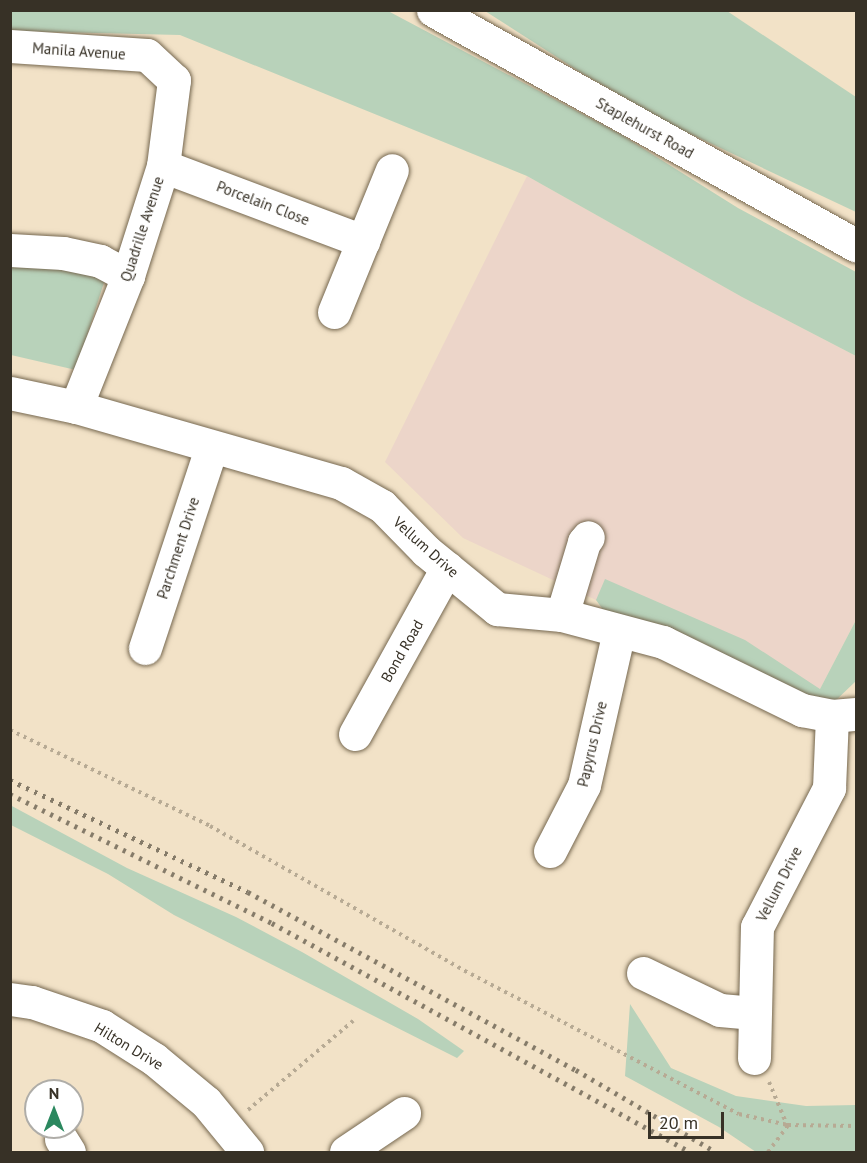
<!DOCTYPE html>
<style>
body{margin:0}
#map{position:relative;width:867px;height:1163px;overflow:hidden;background:#f2e2c7;font-family:"PT Sans",sans-serif}
div>[style]{position:absolute}
.commercial>*{inset:0;background:#ecd5c9}
.green>*{inset:0;background:#b8d2ba}
.path>*{height:4px;margin-top:-2px;transform-origin:0;background:repeating-linear-gradient(90deg,#b7aa94 0 3px,transparent 0 7.5px)}
.roads{filter:drop-shadow(0 0 2px #766850) drop-shadow(0 0 2px #766850)}
.minor>*{height:33px;margin:-16.5px;padding:0 16.5px;transform-origin:16.5px;border-radius:16.5px;background:#fff}
.major>*{height:33px;margin:-16.5px;padding:0 16.5px;transform-origin:16.5px;border-radius:16.5px;background:#fff}
.rail>*{height:4.5px;margin-top:-2.25px;transform-origin:0;background:repeating-linear-gradient(90deg,#857b69 0 3px,transparent 0 9px)}
span{translate:-50% -50%;white-space:nowrap;text-align:center;line-height:1.15;-webkit-text-stroke:4.5px #fff;paint-order:stroke}
.street-label{font-size:15px;color:#373126}
.frame{position:absolute;inset:0;border:12px solid #373126;pointer-events:none}
.north{position:absolute;left:24px;top:1079px;width:60px;height:60px;box-sizing:border-box;background:#fff;border:2px solid #afada8;border-radius:50%;rotate:0deg;font-size:16px;font-weight:700;line-height:24px;text-align:center;color:#373126}
.north::after{content:'';display:block;margin:auto;width:21px;height:27px;background:#2b885f;clip-path:polygon(50% 0,100% 100%,50% 72%,0 100%)}
.scale{position:absolute;left:648px;top:1112px;width:76px;height:27px;box-sizing:border-box;border:3px solid #373126;border-top:0;padding-left:8px;font-size:18px;line-height:21px;white-space:nowrap;color:#373126;-webkit-text-stroke:4px #fff;paint-order:stroke}
</style>
<div id="map">
<div class="commercial">
<i style="clip-path:polygon(527px 176px,742px 297px,856px 356px,856px 620px,820px 689px,596px 600px,463px 538px,385px 462px)"></i>
</div>
<div class="green">
<i style="clip-path:polygon(11px 11px,388px 11px,620px 134px,738px 208px,856px 272px,856px 356px,742px 297px,527px 176px,180px 35px,11px 31px)"></i>
<i style="clip-path:polygon(485px 11px,727px 11px,856px 97px,856px 212px,678px 128px,580px 72px)"></i>
<i style="clip-path:polygon(11px 257px,107px 273px,76px 370px,11px 355px)"></i>
<i style="clip-path:polygon(605px 579px,745px 640px,820px 689px,856px 620px,856px 681px,833px 703px,794px 698px,607px 615px,596px 600px)"></i>
<i style="clip-path:polygon(10px 805px,127px 868px,236px 917px,302px 952px,418px 1019px,464px 1051px,457px 1058px,174px 915px,108px 874px,11px 825px)"></i>
<i style="clip-path:polygon(630px 1004px,671px 1068px,736px 1096px,806px 1106px,856px 1105px,856px 1152px,756px 1152px,719px 1127px,625px 1076px)"></i>
</div>
<div class="path">
<i style="left:10px;top:730px;width:222px;rotate:25.6deg"></i>
<i style="left:210px;top:826px;width:300px;rotate:29.6deg"></i>
<i style="left:471px;top:974px;width:302px;rotate:27.6deg"></i>
<i style="left:739px;top:1114px;width:50px;rotate:12.7deg"></i>
<i style="left:788px;top:1125px;width:68px;rotate:0.8deg"></i>
<i style="left:769px;top:1082px;width:47px;rotate:67.3deg"></i>
<i style="left:248px;top:1110px;width:138px;rotate:-40.3deg"></i>
<i style="left:768px;top:1152px;width:34px;rotate:-53deg"></i>
</div>
<div class="roads">
<div class="minor">
<i style="left:10px;top:46px;width:137px;rotate:3.8deg"></i>
<i style="left:147px;top:55px;width:37px;rotate:43deg"></i>
<i style="left:174px;top:80px;width:87px;rotate:97.3deg"></i>
<i style="left:163px;top:166px;width:115px;rotate:107.7deg"></i>
<i style="left:128px;top:276px;width:141px;rotate:111.7deg"></i>
<i style="left:163px;top:166px;width:214px;rotate:20.6deg"></i>
<i style="left:10px;top:250px;width:53px;rotate:3.2deg"></i>
<i style="left:63px;top:253px;width:38px;rotate:12deg"></i>
<i style="left:100px;top:261px;width:32px;rotate:28deg"></i>
<i style="left:334px;top:312px;width:153px;rotate:-67.8deg"></i>
<i style="left:10px;top:393px;width:67px;rotate:12deg"></i>
<i style="left:76px;top:407px;width:276px;rotate:16deg"></i>
<i style="left:341px;top:483px;width:47px;rotate:29.3deg"></i>
<i style="left:382px;top:506px;width:63px;rotate:45.6deg"></i>
<i style="left:426px;top:551px;width:92px;rotate:39.2deg"></i>
<i style="left:497px;top:609px;width:65px;rotate:5.3deg"></i>
<i style="left:562px;top:615px;width:105px;rotate:15deg"></i>
<i style="left:663px;top:642px;width:155px;rotate:26.1deg"></i>
<i style="left:802px;top:710px;width:31px;rotate:11deg"></i>
<i style="left:562px;top:615px;width:76px;rotate:-73.2deg"></i>
<i style="left:584px;top:542px;width:6px;rotate:-51deg"></i>
<i style="left:145px;top:648px;width:211px;rotate:-71.7deg"></i>
<i style="left:355px;top:734px;width:190px;rotate:-61deg"></i>
<i style="left:550px;top:851px;width:74px;rotate:-62.7deg"></i>
<i style="left:584px;top:785px;width:158px;rotate:-77.2deg"></i>
<i style="left:643px;top:973px;width:85px;rotate:25.7deg"></i>
<i style="left:720px;top:1010px;width:34px;rotate:5deg"></i>
<i style="left:10px;top:999px;width:22px;rotate:8deg"></i>
<i style="left:32px;top:1002px;width:74px;rotate:18.9deg"></i>
<i style="left:102px;top:1026px;width:62px;rotate:32.4deg"></i>
<i style="left:154px;top:1059px;width:67px;rotate:39.6deg"></i>
<i style="left:206px;top:1102px;width:65px;rotate:50.6deg"></i>
<i style="left:754px;top:1058px;width:131px;rotate:-88.7deg"></i>
<i style="left:757px;top:927px;width:157px;rotate:-62.6deg"></i>
<i style="left:829px;top:788px;width:72px;rotate:-87.6deg"></i>
<i style="left:832px;top:716px;width:24px;rotate:-5deg"></i>
<i style="left:61px;top:1139px;width:15px;rotate:58deg"></i>
<i style="left:346px;top:1152px;width:70px;rotate:-33.9deg"></i>
</div>
<div class="major">
<i style="left:433px;top:10px;width:484px;rotate:29.1deg"></i>
</div>
</div>
<div class="rail">
<i style="left:10px;top:780px;width:263px;rotate:25.2deg"></i>
<i style="left:248px;top:892px;width:373px;rotate:28.5deg"></i>
<i style="left:576px;top:1070px;width:162px;rotate:30.4deg"></i>
<i style="left:10px;top:794px;width:292px;rotate:26.2deg"></i>
<i style="left:272px;top:923px;width:477px;rotate:28.7deg"></i>
</div>
<div class="street-label">
<span style="left:79px;top:51px;rotate:4deg">Manila Avenue</span>
<span style="left:645px;top:128px;rotate:29deg">Staplehurst Road</span>
<span style="left:263px;top:203px;rotate:21deg">Porcelain Close</span>
<span style="left:142px;top:229px;rotate:-72deg">Quadrille Avenue</span>
<span style="left:426px;top:547px;rotate:42deg">Vellum Drive</span>
<span style="left:178px;top:548px;rotate:-72deg">Parchment Drive</span>
<span style="left:402px;top:651px;rotate:-60deg">Bond Road</span>
<span style="left:592px;top:744px;rotate:-77deg">Papyrus Drive</span>
<span style="left:779px;top:884px;rotate:-63deg">Vellum Drive</span>
<span style="left:129px;top:1046px;rotate:31deg">Hilton Drive</span>
</div>
<div class="frame"></div>
<div class="north">N</div>
<div class="scale">20 m</div>
</div>
